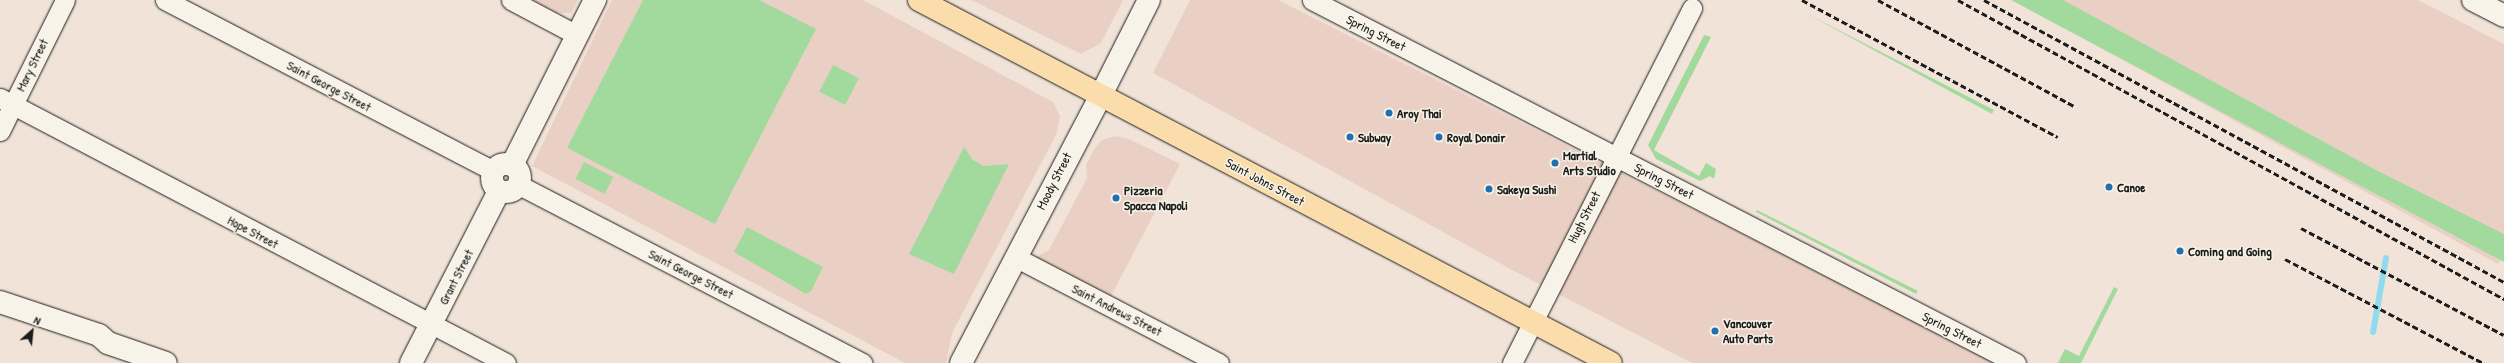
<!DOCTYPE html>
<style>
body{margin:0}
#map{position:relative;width:2504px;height:363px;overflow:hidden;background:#f1e3d8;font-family:"Patrick Hand",sans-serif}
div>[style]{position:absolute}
.built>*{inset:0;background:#ead0c4}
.green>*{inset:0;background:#a2da9e;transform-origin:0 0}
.stream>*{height:6px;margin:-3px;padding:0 3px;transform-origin:3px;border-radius:3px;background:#8fdbef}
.roads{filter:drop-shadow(0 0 1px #1c1c1c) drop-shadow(0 0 1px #1c1c1c)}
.minor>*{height:19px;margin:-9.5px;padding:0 9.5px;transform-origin:9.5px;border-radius:9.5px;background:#f7f3e8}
.tertiary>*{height:22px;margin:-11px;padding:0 11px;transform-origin:11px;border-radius:11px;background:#f7f3e8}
.tertiary>.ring{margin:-11px;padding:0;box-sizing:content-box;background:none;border:22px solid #f7f3e8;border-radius:50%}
.secondary>*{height:22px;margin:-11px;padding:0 11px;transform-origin:11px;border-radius:11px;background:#f7f3e8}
.primary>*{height:22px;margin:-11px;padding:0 11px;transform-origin:11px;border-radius:11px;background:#fbddab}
.rail>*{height:3px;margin-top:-1.5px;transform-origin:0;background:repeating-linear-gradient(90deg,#1c1c1c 0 6px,transparent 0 9px)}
.dots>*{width:11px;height:11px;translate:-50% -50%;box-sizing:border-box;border:2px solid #f7f3e8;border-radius:50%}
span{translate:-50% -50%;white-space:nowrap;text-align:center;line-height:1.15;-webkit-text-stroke:3px #f7f3e8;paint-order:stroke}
.street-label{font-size:13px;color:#1c1c1c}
.poi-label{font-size:13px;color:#1c1c1c;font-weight:700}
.left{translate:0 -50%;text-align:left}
.north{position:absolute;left:12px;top:311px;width:40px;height:40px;-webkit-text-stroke:3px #f7f3e8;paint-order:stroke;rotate:27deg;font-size:11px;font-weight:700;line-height:16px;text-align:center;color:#1c1c1c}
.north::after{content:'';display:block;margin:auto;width:14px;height:18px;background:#1c1c1c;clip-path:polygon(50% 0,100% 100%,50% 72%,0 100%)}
</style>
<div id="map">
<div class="built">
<i style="clip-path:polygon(532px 0,578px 0,571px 13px,556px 13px)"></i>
<i style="clip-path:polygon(612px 0,863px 0,1053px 102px,1060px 116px,1057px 133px,952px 333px,946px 363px,905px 363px,532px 166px)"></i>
<i style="clip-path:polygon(971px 0,1123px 0,1101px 43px,1081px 54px)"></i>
<i style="clip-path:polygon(1190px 0,1278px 0,1998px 363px,1692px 363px,1516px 272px,1153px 73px)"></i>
<i style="clip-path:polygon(2012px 0,2418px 0,2504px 44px,2504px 252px,2498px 264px)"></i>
<i style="clip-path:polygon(1115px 136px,1129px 139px,1180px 164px,1110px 298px,1034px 258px,1049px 250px,1087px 178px,1086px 165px,1095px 148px,1102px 140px)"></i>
</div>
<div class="green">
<i style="clip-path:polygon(643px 0,759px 0,816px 29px,715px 224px,567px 148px)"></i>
<i style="clip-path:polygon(1780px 0,1994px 110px,1992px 114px,1796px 8px)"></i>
<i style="clip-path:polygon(2011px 0,2063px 0,2374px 169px,2504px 234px,2504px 262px)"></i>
<i style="clip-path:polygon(1704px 35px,1711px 37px,1654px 150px,1699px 176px,1706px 163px,1716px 169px,1714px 179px,1710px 176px,1700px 181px,1656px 159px,1648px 145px)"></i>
<i style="left:833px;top:65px;width:29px;height:30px;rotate:27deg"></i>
<i style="clip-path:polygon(964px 147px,973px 160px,984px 166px,1009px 164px,954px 274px,909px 254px)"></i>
<i style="left:584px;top:162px;width:33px;height:19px;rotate:27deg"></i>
<i style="clip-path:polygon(1757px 210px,1918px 291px,1916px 294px,1756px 212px)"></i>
<i style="clip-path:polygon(747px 227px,823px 267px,811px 291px,806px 294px,734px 252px)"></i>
<i style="clip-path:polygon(2114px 287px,2118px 289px,2081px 363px,2058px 363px,2065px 349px,2079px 356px)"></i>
</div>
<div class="stream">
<i style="left:2373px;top:332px;width:75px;rotate:-80deg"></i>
</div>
<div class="roads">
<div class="minor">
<i style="left:165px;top:0;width:370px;rotate:27.5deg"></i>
<i style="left:511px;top:0;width:75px;rotate:27.9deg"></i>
<i style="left:1312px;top:0;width:792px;rotate:27.28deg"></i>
<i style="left:0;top:98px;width:571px;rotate:27.64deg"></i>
<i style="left:0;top:131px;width:146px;rotate:-63.6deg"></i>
<i style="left:519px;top:185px;width:387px;rotate:27.4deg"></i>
<i style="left:1015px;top:257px;width:230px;rotate:27.5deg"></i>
<i style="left:1512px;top:363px;width:398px;rotate:-63.1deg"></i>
</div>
<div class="tertiary">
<i class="ring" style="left:492px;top:164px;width:6px;height:6px"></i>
<i style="left:512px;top:165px;width:185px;rotate:-63.3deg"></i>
<i style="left:0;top:302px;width:104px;rotate:18.4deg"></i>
<i style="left:99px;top:335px;width:12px;rotate:42deg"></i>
<i style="left:108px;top:343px;width:61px;rotate:19deg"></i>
<i style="left:411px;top:363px;width:193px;rotate:-62.9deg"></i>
<i style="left:961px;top:363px;width:302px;rotate:-62.4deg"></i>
</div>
<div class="secondary">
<i style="left:2473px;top:0;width:35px;rotate:27deg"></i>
<i style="left:1101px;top:95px;width:106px;rotate:-63.2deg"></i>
</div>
<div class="primary">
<i style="left:919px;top:0;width:781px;rotate:27.68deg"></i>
</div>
</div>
<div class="rail">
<i style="left:1802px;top:0;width:290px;rotate:28.2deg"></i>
<i style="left:1878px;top:0;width:223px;rotate:28.4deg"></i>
<i style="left:1958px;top:0;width:623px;rotate:28.71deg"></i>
<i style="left:1984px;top:0;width:592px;rotate:28.47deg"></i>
<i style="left:2301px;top:228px;width:229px;rotate:27.8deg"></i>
<i style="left:2285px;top:259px;width:224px;rotate:27.7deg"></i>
</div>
<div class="dots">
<i style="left:1389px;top:113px;background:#1f6fb2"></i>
<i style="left:1350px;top:137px;background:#1f6fb2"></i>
<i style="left:1439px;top:137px;background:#1f6fb2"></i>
<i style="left:1555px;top:163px;background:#1f6fb2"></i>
<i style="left:2109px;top:187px;background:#1f6fb2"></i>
<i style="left:1489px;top:189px;background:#1f6fb2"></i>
<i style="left:1116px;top:198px;background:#1f6fb2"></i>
<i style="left:2180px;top:251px;background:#1f6fb2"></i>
<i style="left:1715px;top:331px;background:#1f6fb2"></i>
</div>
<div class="street-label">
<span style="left:1376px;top:33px;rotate:27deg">Spring Street</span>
<span style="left:32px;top:65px;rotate:-64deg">Mary Street</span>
<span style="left:329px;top:86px;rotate:28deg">Saint George Street</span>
<span style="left:1054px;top:181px;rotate:-63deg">Moody Street</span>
<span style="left:1664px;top:181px;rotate:27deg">Spring Street</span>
<span style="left:1265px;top:182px;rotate:28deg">Saint Johns Street</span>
<span style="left:1584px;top:217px;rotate:-63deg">Hugh Street</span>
<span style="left:253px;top:232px;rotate:28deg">Hope Street</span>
<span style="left:691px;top:274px;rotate:27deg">Saint George Street</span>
<span style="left:456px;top:277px;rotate:-63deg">Grant Street</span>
<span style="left:1117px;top:310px;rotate:27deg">Saint Andrews Street</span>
<span style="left:1952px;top:330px;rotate:27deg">Spring Street</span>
</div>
<div class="poi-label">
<span class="left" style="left:1397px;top:113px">Aroy Thai</span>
<span class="left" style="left:1358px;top:137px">Subway</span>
<span class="left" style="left:1447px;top:137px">Royal Donair</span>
<span class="left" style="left:1563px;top:163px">Martial<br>Arts Studio</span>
<span class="left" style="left:2117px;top:187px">Canoe</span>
<span class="left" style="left:1497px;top:189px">Sakeya Sushi</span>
<span class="left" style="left:1124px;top:198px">Pizzeria<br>Spacca Napoli</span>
<span class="left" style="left:2188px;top:251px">Coming and Going</span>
<span class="left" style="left:1723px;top:331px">Vancouver<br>Auto Parts</span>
</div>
<div class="north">N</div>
</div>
